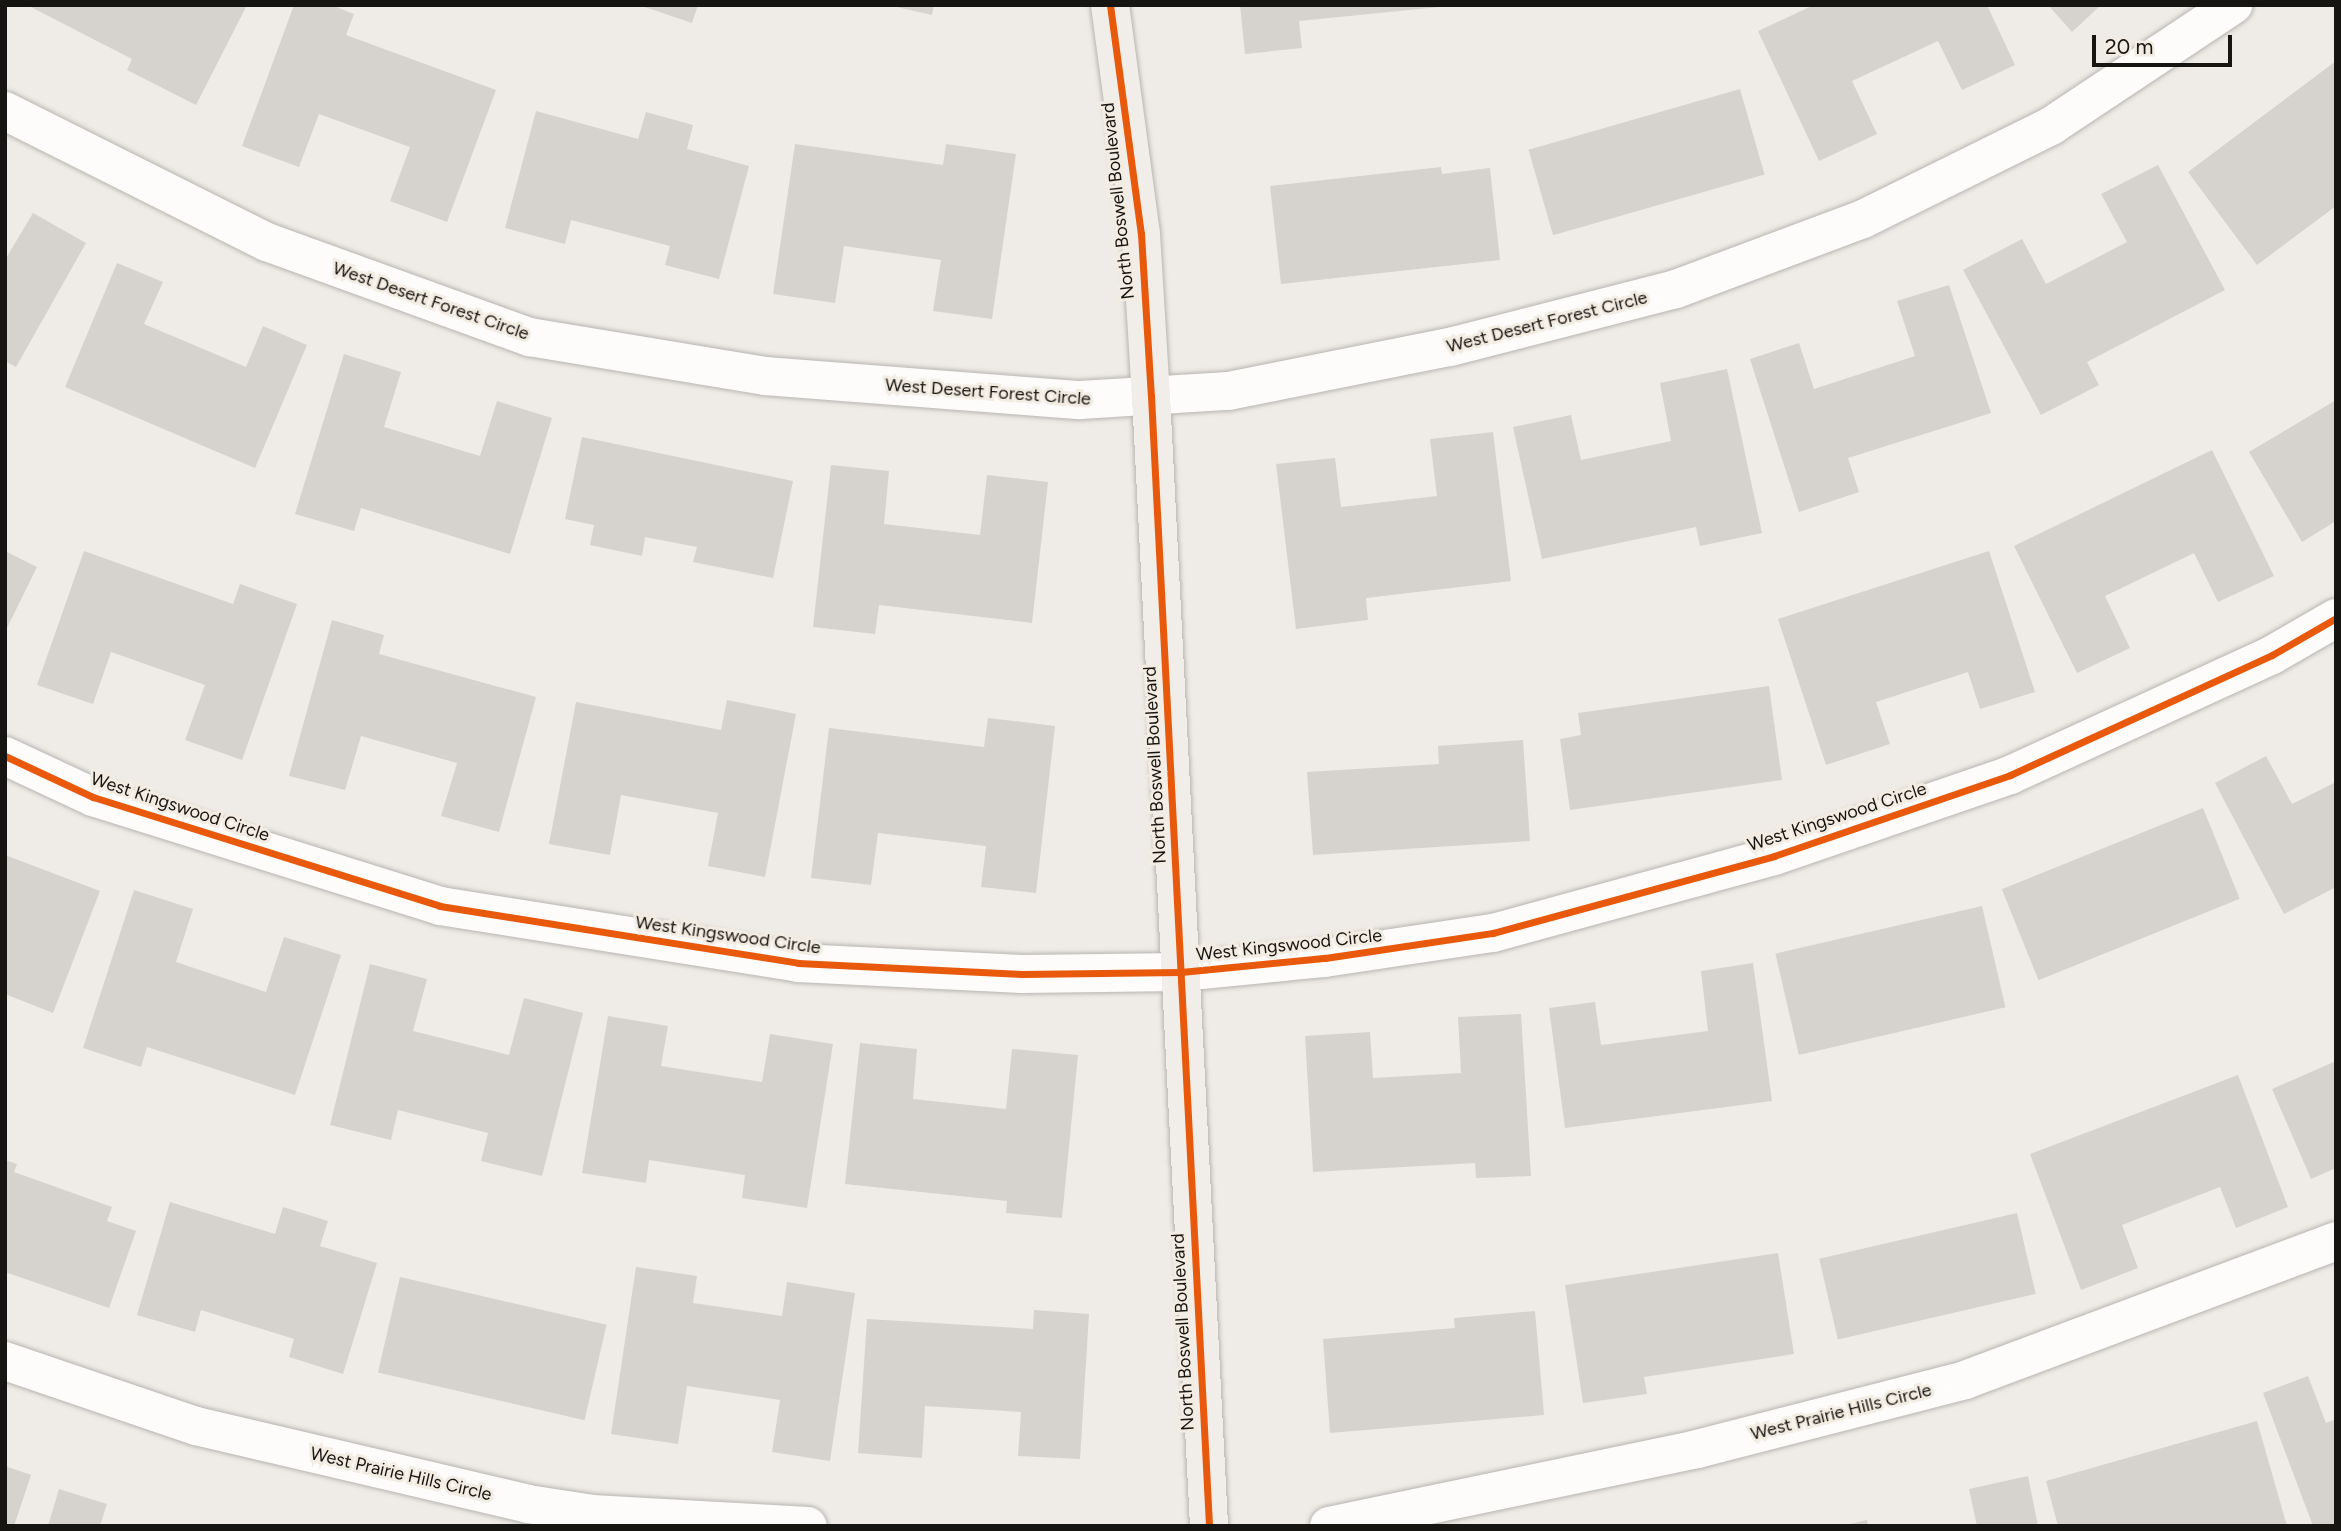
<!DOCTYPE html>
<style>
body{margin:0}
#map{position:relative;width:2341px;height:1531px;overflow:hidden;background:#efebe6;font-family:Figtree,sans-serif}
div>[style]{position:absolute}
.building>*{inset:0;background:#d6d3cf;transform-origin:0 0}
.roads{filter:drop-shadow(0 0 2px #b7b5b1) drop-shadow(0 0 2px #b7b5b1)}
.street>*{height:38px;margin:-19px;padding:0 19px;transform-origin:19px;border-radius:19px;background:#fdfcfb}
.secondary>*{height:38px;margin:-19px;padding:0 19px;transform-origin:19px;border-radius:19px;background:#f1eeea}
.cycleway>*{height:7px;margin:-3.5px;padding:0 3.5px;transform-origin:3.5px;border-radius:3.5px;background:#e8590c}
span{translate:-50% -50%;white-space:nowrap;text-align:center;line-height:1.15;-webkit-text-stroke:6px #f3ece2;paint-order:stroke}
.street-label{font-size:18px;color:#171511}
.frame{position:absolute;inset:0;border:7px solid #171511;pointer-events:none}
.scale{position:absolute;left:2092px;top:35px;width:140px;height:32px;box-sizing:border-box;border:4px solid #171511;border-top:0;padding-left:9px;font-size:21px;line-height:24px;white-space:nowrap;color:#171511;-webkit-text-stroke:5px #f3ece2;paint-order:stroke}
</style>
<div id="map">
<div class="building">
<i style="clip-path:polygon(27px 5px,247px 5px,196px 105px,127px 70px,132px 59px)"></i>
<i style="clip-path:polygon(294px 5px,331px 5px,354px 14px,346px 35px,496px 90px,447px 222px,390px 201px,410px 147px,319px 114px,299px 167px,242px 146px)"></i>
<i style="clip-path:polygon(639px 5px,698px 5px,692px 23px)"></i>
<i style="clip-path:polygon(888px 5px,934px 5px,932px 15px)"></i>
<i style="clip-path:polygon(1240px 5px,1439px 5px,1439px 7px,1299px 21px,1302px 48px,1245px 54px)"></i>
<i style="clip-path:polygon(1814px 5px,1987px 5px,2015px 65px,1962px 90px,1938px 41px,1852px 81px,1877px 134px,1819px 161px,1758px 31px)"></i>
<i style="clip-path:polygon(2048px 5px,2101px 5px,2072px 32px)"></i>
<i style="clip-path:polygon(2336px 61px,2336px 206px,2257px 265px,2188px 172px)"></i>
<i style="left:1740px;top:89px;width:89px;height:220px;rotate:74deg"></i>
<i style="clip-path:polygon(536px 111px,638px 139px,646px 112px,693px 125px,687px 149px,749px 166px,719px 279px,665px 265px,670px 246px,571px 220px,565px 244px,505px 228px)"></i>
<i style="clip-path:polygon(795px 144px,943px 165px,946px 144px,1016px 154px,992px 319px,933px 311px,941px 260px,844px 246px,835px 303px,773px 294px)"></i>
<i style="clip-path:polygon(2158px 165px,2225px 290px,2087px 362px,2099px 385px,2041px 415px,1963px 270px,2022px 239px,2046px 284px,2127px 242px,2101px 194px)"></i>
<i style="clip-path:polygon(1441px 167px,1442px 174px,1490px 168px,1500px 260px,1281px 284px,1270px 186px)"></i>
<i style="clip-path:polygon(33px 213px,86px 243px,16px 367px,5px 361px,5px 260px)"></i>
<i style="clip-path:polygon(117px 263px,163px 282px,144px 324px,246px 367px,263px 326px,307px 345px,255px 468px,65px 387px)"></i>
<i style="clip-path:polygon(1949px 285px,1991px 413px,1848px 458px,1859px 492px,1799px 512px,1750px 359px,1799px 343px,1814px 389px,1915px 356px,1897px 301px)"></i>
<i style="clip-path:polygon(344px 354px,401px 372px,384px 427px,480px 456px,497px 401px,552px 418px,510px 554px,361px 508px,354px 531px,295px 514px)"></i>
<i style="clip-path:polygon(1727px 369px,1762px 533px,1700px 546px,1696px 527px,1542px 559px,1513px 427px,1571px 415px,1581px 460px,1671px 441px,1660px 383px)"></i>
<i style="clip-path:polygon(2336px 400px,2336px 521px,2302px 542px,2249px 452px)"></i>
<i style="clip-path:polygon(1493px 432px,1511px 581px,1366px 598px,1368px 620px,1296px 629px,1276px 464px,1335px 458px,1341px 507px,1437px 496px,1430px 439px)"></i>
<i style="clip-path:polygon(582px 437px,793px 481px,773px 578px,693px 562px,697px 547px,645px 537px,642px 556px,590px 545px,594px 525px,565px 519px)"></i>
<i style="clip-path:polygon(2212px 450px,2274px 576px,2218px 602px,2194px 553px,2105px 596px,2130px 648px,2077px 673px,2014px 546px)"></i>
<i style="clip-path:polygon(831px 465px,889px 471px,884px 524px,980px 535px,987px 475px,1048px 482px,1032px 623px,879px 605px,875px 634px,813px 627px)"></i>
<i style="clip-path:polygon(5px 551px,37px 567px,5px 632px)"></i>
<i style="clip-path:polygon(84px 551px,233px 604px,240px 584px,297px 604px,242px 760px,185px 740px,205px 685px,111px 652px,93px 704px,37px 685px)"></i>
<i style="clip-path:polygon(1989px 551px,2035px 692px,1980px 709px,1968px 672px,1876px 702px,1890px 744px,1826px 765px,1778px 619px)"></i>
<i style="clip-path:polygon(332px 620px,384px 635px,379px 654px,536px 697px,499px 832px,441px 816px,457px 763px,361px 736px,345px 790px,289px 776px)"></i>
<i style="clip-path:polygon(1769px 686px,1782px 780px,1570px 810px,1560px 739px,1581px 735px,1578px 713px)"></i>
<i style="clip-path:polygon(727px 700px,796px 714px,765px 877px,708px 866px,718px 813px,621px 795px,610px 855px,549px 844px,576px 702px,721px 730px)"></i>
<i style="clip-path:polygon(988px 718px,1055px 726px,1036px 893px,981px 887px,986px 846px,878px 833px,871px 885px,811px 878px,829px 728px,984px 747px)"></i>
<i style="clip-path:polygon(1523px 740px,1530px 841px,1313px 855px,1307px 772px,1439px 764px,1438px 746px)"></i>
<i style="clip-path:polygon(2266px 756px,2292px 804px,2336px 782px,2336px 887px,2284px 914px,2215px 783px)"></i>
<i style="left:2203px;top:808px;width:98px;height:217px;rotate:68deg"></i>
<i style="clip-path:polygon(5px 855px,100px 891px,53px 1013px,5px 994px)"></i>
<i style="clip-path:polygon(134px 890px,193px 909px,176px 962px,266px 992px,284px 937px,341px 955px,295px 1095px,147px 1047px,141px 1067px,83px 1048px)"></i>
<i style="left:1982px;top:906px;width:104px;height:212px;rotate:77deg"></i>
<i style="clip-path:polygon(1753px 963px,1772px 1101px,1565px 1128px,1549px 1008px,1595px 1002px,1601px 1045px,1708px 1031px,1701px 971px)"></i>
<i style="clip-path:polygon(370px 964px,427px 979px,413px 1031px,509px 1055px,524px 998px,583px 1013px,542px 1176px,481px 1161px,488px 1133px,398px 1110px,391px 1140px,330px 1125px)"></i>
<i style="clip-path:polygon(1521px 1014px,1531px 1176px,1476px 1178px,1475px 1163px,1313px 1172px,1305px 1036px,1370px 1032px,1373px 1078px,1461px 1073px,1458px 1017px)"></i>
<i style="clip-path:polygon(608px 1016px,668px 1026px,661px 1066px,762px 1082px,770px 1034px,833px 1044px,807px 1208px,742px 1198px,745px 1175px,649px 1160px,646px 1183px,582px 1173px)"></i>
<i style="clip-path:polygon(860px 1043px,917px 1049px,913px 1099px,1006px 1109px,1012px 1049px,1078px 1055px,1062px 1218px,1006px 1213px,1007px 1201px,845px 1184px)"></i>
<i style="clip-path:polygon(2336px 1061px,2336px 1168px,2311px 1179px,2272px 1089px)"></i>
<i style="clip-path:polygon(2238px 1075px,2288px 1207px,2236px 1228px,2220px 1187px,2122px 1225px,2138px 1268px,2081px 1290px,2030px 1154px)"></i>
<i style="clip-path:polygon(5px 1160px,17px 1164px,14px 1172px,112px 1207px,107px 1221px,136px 1231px,109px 1308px,5px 1272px)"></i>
<i style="clip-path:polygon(170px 1202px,275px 1234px,283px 1207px,328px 1221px,320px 1246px,377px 1263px,343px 1374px,289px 1357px,294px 1339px,201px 1310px,195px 1332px,137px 1315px)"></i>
<i style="left:2017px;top:1213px;width:83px;height:203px;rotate:77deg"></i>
<i style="clip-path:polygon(1778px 1253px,1794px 1354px,1644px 1377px,1647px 1394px,1583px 1403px,1565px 1285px)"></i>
<i style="clip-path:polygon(636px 1267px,697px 1276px,693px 1303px,782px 1316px,787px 1282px,855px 1293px,830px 1461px,772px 1452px,780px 1400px,687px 1386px,678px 1444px,611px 1434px)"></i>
<i style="left:400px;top:1277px;width:212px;height:98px;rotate:13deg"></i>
<i style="clip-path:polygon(1034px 1310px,1089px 1314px,1080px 1459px,1018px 1456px,1021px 1412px,925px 1406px,922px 1458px,858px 1453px,867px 1319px,1033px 1329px)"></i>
<i style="clip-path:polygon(1535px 1311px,1544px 1415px,1330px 1433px,1323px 1339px,1455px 1328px,1454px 1318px)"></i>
<i style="clip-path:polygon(2308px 1376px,2326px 1423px,2336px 1419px,2336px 1526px,2313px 1526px,2263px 1393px)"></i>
<i style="clip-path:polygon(2257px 1421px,2287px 1526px,2058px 1526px,2046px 1481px)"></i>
<i style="clip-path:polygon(5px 1466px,31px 1475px,14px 1526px,5px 1526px)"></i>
<i style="clip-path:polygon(2028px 1476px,2038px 1526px,1977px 1526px,1969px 1489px)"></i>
<i style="clip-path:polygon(59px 1489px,107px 1504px,100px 1526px,48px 1526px)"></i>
<i style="clip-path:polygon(1867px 1520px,1868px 1526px,1846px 1526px,1846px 1525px)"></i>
</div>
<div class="roads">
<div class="street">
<i style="left:5px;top:111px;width:293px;rotate:26.6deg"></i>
<i style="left:267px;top:242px;width:280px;rotate:19.9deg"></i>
<i style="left:530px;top:337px;width:238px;rotate:9.4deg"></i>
<i style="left:765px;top:376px;width:316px;rotate:4.4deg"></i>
<i style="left:1080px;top:400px;width:149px;rotate:-3.5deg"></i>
<i style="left:1229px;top:391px;width:225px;rotate:-11.3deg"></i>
<i style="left:1450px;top:347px;width:233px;rotate:-14.4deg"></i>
<i style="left:1676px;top:289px;width:200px;rotate:-20.5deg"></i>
<i style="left:1863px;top:219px;width:210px;rotate:-26.3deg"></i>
<i style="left:2051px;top:126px;width:219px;rotate:-33.6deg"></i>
<i style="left:5px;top:756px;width:97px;rotate:25deg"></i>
<i style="left:93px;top:797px;width:364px;rotate:17.4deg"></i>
<i style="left:440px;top:906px;width:363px;rotate:9deg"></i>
<i style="left:798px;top:963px;width:224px;rotate:2.8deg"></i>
<i style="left:1022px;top:974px;width:159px;rotate:-0.7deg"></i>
<i style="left:1181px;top:972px;width:145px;rotate:-5.6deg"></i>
<i style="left:1325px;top:958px;width:170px;rotate:-8.5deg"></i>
<i style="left:1493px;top:933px;width:291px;rotate:-15.3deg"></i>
<i style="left:1774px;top:856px;width:250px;rotate:-18.9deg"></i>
<i style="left:2010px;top:775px;width:288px;rotate:-24.6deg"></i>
<i style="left:2272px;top:655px;width:74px;rotate:-30deg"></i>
<i style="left:5px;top:1361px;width:202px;rotate:18.8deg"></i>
<i style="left:196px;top:1426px;width:341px;rotate:13.2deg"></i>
<i style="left:528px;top:1504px;width:66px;rotate:8.7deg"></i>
<i style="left:593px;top:1514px;width:215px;rotate:3.2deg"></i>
<i style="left:1329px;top:1526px;width:376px;rotate:-11.8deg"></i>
<i style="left:1697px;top:1449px;width:277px;rotate:-14.4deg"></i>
<i style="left:1965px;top:1380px;width:396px;rotate:-20.5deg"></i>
</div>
<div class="secondary">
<i style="left:1110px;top:5px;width:231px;rotate:82.3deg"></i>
<i style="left:1141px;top:234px;width:162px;rotate:86.5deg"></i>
<i style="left:1151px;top:396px;width:1131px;rotate:87.06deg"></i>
</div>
</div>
<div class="cycleway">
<i style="left:1110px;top:5px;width:231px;rotate:82.3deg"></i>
<i style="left:1141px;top:234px;width:162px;rotate:86.5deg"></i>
<i style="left:1151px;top:396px;width:1131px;rotate:87.06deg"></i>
<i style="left:5px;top:756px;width:97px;rotate:25deg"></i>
<i style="left:93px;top:797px;width:364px;rotate:17.4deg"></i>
<i style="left:440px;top:906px;width:363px;rotate:9deg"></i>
<i style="left:798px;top:963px;width:224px;rotate:2.8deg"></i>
<i style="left:1022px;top:974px;width:159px;rotate:-0.7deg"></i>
<i style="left:1181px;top:972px;width:145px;rotate:-5.6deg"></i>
<i style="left:1325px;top:958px;width:170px;rotate:-8.5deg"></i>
<i style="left:1493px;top:933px;width:291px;rotate:-15.3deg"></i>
<i style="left:1774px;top:856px;width:250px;rotate:-18.9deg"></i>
<i style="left:2010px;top:775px;width:288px;rotate:-24.6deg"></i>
<i style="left:2272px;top:655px;width:74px;rotate:-30deg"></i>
</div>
<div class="street-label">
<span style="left:1118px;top:201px;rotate:-96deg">North Boswell Boulevard</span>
<span style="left:431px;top:301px;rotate:19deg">West Desert Forest Circle</span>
<span style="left:1547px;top:322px;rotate:-14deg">West Desert Forest Circle</span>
<span style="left:988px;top:392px;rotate:4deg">West Desert Forest Circle</span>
<span style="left:1155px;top:765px;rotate:-93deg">North Boswell Boulevard</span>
<span style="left:180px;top:807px;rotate:18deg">West Kingswood Circle</span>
<span style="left:1837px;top:817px;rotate:-18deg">West Kingswood Circle</span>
<span style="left:728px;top:935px;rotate:8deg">West Kingswood Circle</span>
<span style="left:1289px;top:945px;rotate:-6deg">West Kingswood Circle</span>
<span style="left:1183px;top:1332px;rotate:-93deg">North Boswell Boulevard</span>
<span style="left:1841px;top:1412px;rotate:-14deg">West Prairie Hills Circle</span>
<span style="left:401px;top:1474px;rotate:13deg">West Prairie Hills Circle</span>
</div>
<div class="frame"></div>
<div class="scale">20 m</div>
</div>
